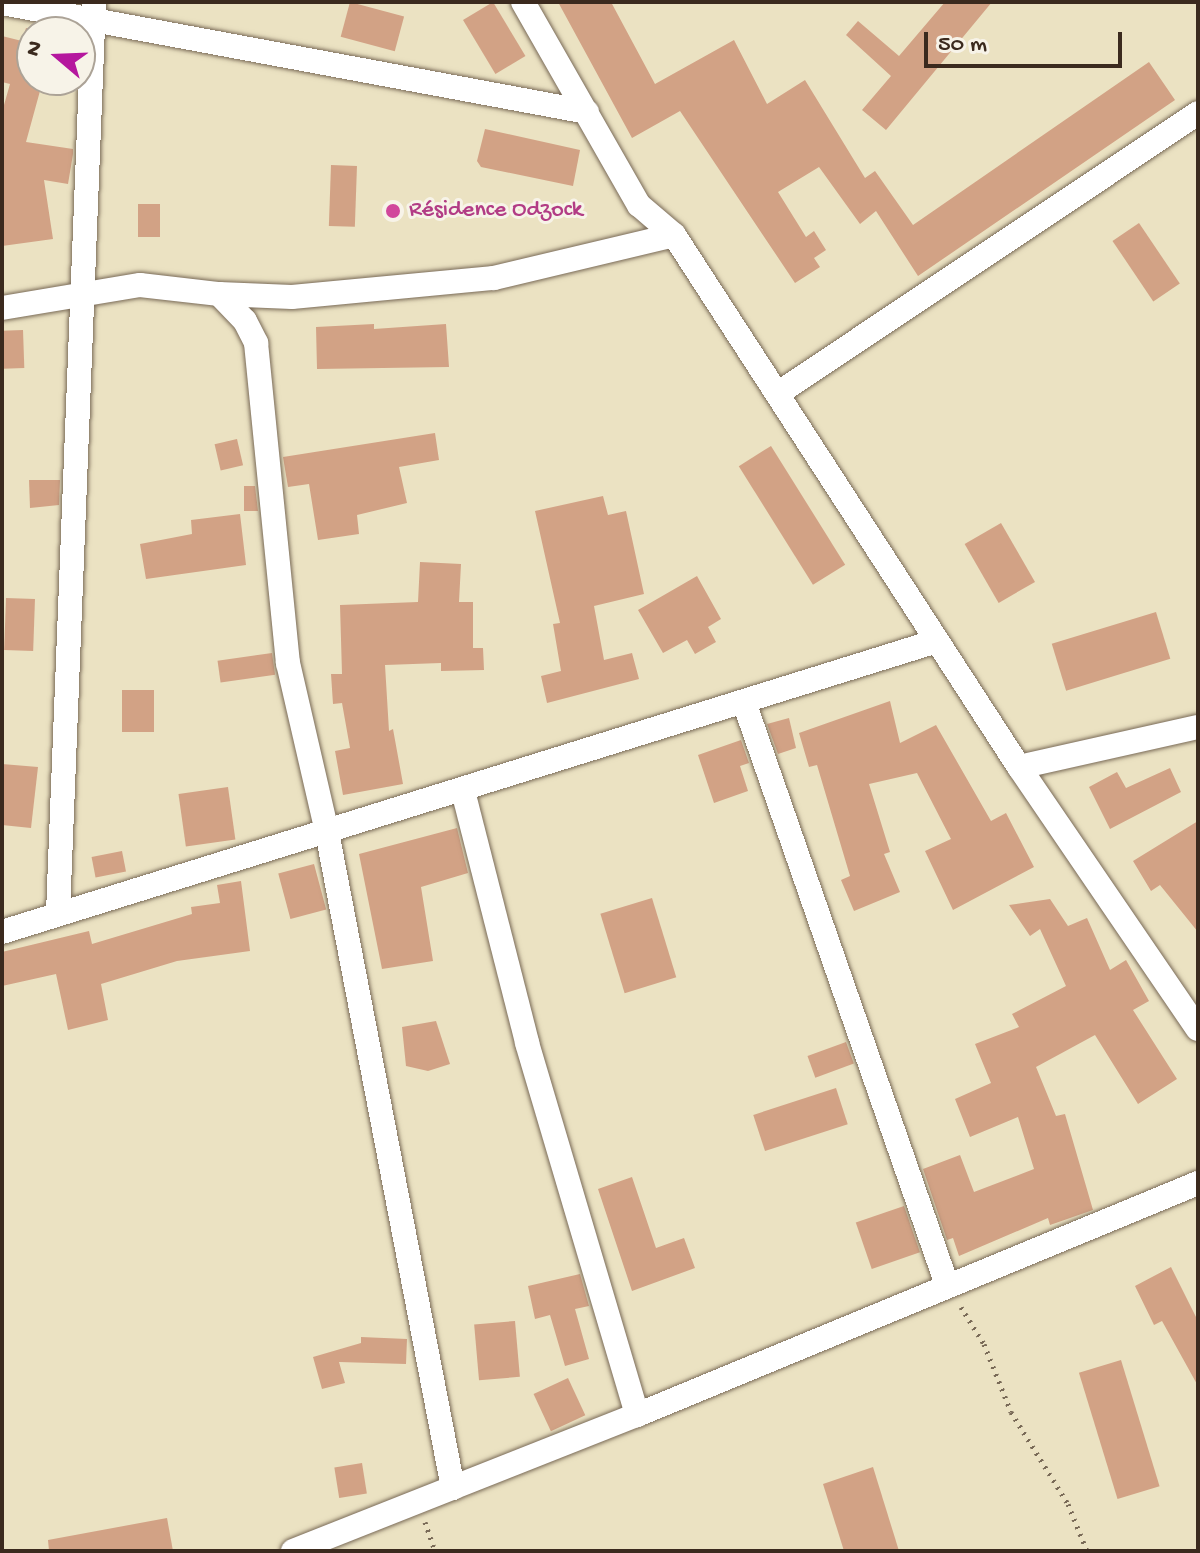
<!DOCTYPE html>
<meta charset="utf-8">
<style>
body{margin:0}
#map{position:relative;width:1200px;height:1553px;overflow:hidden;background:#ebe2c2;font-family:"Gochi Hand",sans-serif}
div>[style]{position:absolute}
.building>*{inset:0;background:#d2a285;transform-origin:0 0}
.path>*{height:5px;margin-top:-2.5px;transform-origin:0;background:repeating-linear-gradient(90deg,#796a57 0 2px,transparent 0 8px)}
.roads{filter:drop-shadow(0 0 2px #796a57) drop-shadow(0 0 2px #796a57)}
.minor>*{height:24px;margin:-12px;padding:0 12px;transform-origin:12px;border-radius:12px;background:#fff}
.dots>*{width:22px;height:22px;translate:-50% -50%;box-sizing:border-box;border:4px solid #f7f3e8;border-radius:50%}
span{translate:-50% -50%;white-space:nowrap;text-align:center;line-height:1.15;-webkit-text-stroke:6px #f7f3e8;paint-order:stroke}
.hotel-label{font-size:24px;color:#b23c85}
.left{translate:0 -50%;text-align:left}
.frame{position:absolute;inset:0;border:4px solid #3b2a1e;pointer-events:none}
.north{position:absolute;left:16px;top:16px;width:80px;height:80px;box-sizing:border-box;background:#f7f3e8;border:2px solid #aca397;border-radius:50%;rotate:289deg;font-size:22px;font-weight:700;line-height:32px;text-align:center;color:#3b2a1e}
.north::after{content:'';display:block;margin:auto;width:28px;height:36px;background:#b5179e;clip-path:polygon(50% 0,100% 100%,50% 72%,0 100%)}
.scale{position:absolute;left:924px;top:32px;width:198px;height:36px;box-sizing:border-box;border:4px solid #3b2a1e;border-top:0;padding-left:10px;font-size:24px;line-height:28px;white-space:nowrap;color:#3b2a1e;-webkit-text-stroke:6px #f7f3e8;paint-order:stroke}
</style>
<div id="map">
<div class="building">
<i style="left:350px;top:2px;width:56px;height:36px;rotate:15deg"></i>
<i style="left:493px;top:2px;width:63px;height:35px;rotate:59deg"></i>
<i style="clip-path:polygon(558px 2px,611px 2px,655px 84px,734px 40px,767px 104px,805px 80px,865px 178px,875px 171px,913px 225px,1149px 62px,1175px 100px,918px 276px,876px 211px,860px 224px,819px 167px,778px 192px,806px 237px,814px 231px,826px 250px,814px 258px,820px 267px,795px 283px,680px 111px,632px 138px)"></i>
<i style="clip-path:polygon(945px 2px,992px 2px,886px 130px,862px 110px,891px 76px,846px 35px,858px 21px,899px 56px)"></i>
<i style="clip-path:polygon(26px 28px,32px 29px,32px 80px,43px 80px,26px 142px,73px 149px,73px 154px,68px 184px,44px 180px,53px 239px,2px 246px,2px 112px,10px 84px,2px 82px,2px 36px,22px 41px)"></i>
<i style="clip-path:polygon(485px 129px,580px 150px,573px 186px,481px 167px,477px 161px)"></i>
<i style="left:331px;top:165px;width:26px;height:61px;rotate:2deg"></i>
<i style="left:138px;top:204px;width:22px;height:33px"></i>
<i style="left:1139px;top:223px;width:73px;height:32px;rotate:56deg"></i>
<i style="clip-path:polygon(374px 324px,374px 329px,446px 324px,449px 367px,317px 369px,316px 327px)"></i>
<i style="left:23px;top:330px;width:38px;height:21px;rotate:88deg"></i>
<i style="clip-path:polygon(435px 433px,439px 460px,399px 467px,407px 503px,357px 515px,359px 534px,318px 540px,309px 484px,288px 487px,283px 457px)"></i>
<i style="left:237px;top:439px;width:27px;height:23px;rotate:77deg"></i>
<i style="left:771px;top:446px;width:140px;height:38px;rotate:58deg"></i>
<i style="clip-path:polygon(29px 480px,60px 480px,59px 505px,30px 508px)"></i>
<i style="clip-path:polygon(244px 486px,255px 486px,258px 511px,244px 511px)"></i>
<i style="clip-path:polygon(603px 496px,608px 515px,626px 511px,644px 594px,594px 606px,604px 660px,632px 653px,639px 679px,547px 703px,541px 676px,561px 671px,553px 624px,560px 623px,535px 511px)"></i>
<i style="clip-path:polygon(240px 514px,246px 565px,146px 579px,140px 544px,192px 534px,191px 520px)"></i>
<i style="left:1001px;top:523px;width:68px;height:42px;rotate:60deg"></i>
<i style="clip-path:polygon(420px 562px,461px 564px,459px 602px,473px 602px,473px 648px,483px 648px,484px 670px,441px 671px,441px 663px,385px 665px,389px 731px,393px 729px,403px 784px,343px 795px,335px 751px,350px 748px,342px 703px,333px 704px,331px 674px,342px 674px,340px 605px,418px 602px)"></i>
<i style="clip-path:polygon(697px 576px,721px 619px,708px 627px,716px 642px,695px 654px,687px 640px,663px 653px,638px 610px)"></i>
<i style="left:6px;top:598px;width:29px;height:52px;rotate:2deg"></i>
<i style="left:1156px;top:612px;width:49px;height:109px;rotate:73deg"></i>
<i style="left:272px;top:653px;width:22px;height:55px;rotate:82deg"></i>
<i style="left:122px;top:690px;width:32px;height:42px"></i>
<i style="clip-path:polygon(890px 701px,900px 743px,936px 725px,991px 821px,1006px 813px,1034px 867px,953px 910px,925px 851px,951px 839px,917px 773px,869px 784px,890px 852px,884px 854px,900px 892px,854px 911px,841px 880px,850px 876px,817px 765px,809px 767px,799px 733px)"></i>
<i style="clip-path:polygon(789px 718px,796px 748px,778px 754px,767px 724px)"></i>
<i style="clip-path:polygon(741px 740px,749px 763px,740px 766px,748px 791px,714px 803px,698px 755px)"></i>
<i style="clip-path:polygon(2px 764px,38px 767px,31px 828px,2px 825px)"></i>
<i style="clip-path:polygon(1170px 768px,1181px 792px,1110px 829px,1089px 787px,1117px 772px,1126px 788px)"></i>
<i style="left:228px;top:787px;width:53px;height:50px;rotate:82deg"></i>
<i style="clip-path:polygon(1198px 821px,1198px 932px,1160px 885px,1151px 891px,1133px 861px)"></i>
<i style="clip-path:polygon(457px 828px,468px 873px,421px 887px,433px 961px,382px 969px,359px 854px)"></i>
<i style="left:122px;top:851px;width:21px;height:31px;rotate:79deg"></i>
<i style="left:314px;top:864px;width:47px;height:37px;rotate:75deg"></i>
<i style="clip-path:polygon(241px 881px,250px 951px,177px 961px,101px 984px,108px 1020px,68px 1030px,56px 974px,2px 986px,2px 952px,89px 931px,92px 944px,192px 914px,191px 907px,220px 903px,217px 885px)"></i>
<i style="left:652px;top:898px;width:83px;height:54px;rotate:73deg"></i>
<i style="clip-path:polygon(1050px 899px,1068px 926px,1087px 918px,1110px 970px,1126px 960px,1149px 1001px,1133px 1010px,1177px 1079px,1138px 1104px,1095px 1035px,1036px 1067px,1056px 1116px,1065px 1114px,1093px 1210px,1050px 1225px,1048px 1218px,959px 1256px,953px 1238px,947px 1240px,923px 1169px,960px 1155px,974px 1192px,1034px 1169px,1018px 1117px,970px 1137px,955px 1099px,991px 1083px,975px 1044px,1019px 1027px,1012px 1014px,1066px 986px,1040px 929px,1030px 936px,1009px 905px)"></i>
<i style="clip-path:polygon(436px 1021px,450px 1064px,428px 1071px,406px 1066px,402px 1027px)"></i>
<i style="left:846px;top:1042px;width:23px;height:41px;rotate:70deg"></i>
<i style="left:836px;top:1088px;width:38px;height:87px;rotate:72deg"></i>
<i style="clip-path:polygon(632px 1177px,656px 1248px,684px 1238px,695px 1268px,632px 1291px,598px 1189px)"></i>
<i style="left:904px;top:1206px;width:49px;height:51px;rotate:71deg"></i>
<i style="clip-path:polygon(1171px 1267px,1198px 1321px,1198px 1386px,1162px 1321px,1154px 1325px,1135px 1286px)"></i>
<i style="clip-path:polygon(580px 1274px,589px 1306px,575px 1309px,589px 1359px,565px 1366px,550px 1315px,535px 1319px,528px 1286px)"></i>
<i style="left:515px;top:1321px;width:56px;height:41px;rotate:85deg"></i>
<i style="clip-path:polygon(361px 1337px,407px 1339px,406px 1364px,339px 1362px,345px 1383px,322px 1389px,313px 1357px,361px 1343px)"></i>
<i style="left:1121px;top:1360px;width:132px;height:44px;rotate:73deg"></i>
<i style="left:568px;top:1378px;width:41px;height:38px;rotate:65deg"></i>
<i style="left:362px;top:1463px;width:31px;height:28px;rotate:81deg"></i>
<i style="clip-path:polygon(873px 1467px,899px 1551px,844px 1551px,823px 1484px)"></i>
<i style="clip-path:polygon(167px 1518px,173px 1551px,49px 1551px,48px 1540px)"></i>
</div>
<div class="path">
<i style="left:961px;top:1307px;width:44px;rotate:58.1deg"></i>
<i style="left:984px;top:1344px;width:73px;rotate:68.3deg"></i>
<i style="left:1011px;top:1412px;width:108px;rotate:58.2deg"></i>
<i style="left:1068px;top:1504px;width:51px;rotate:68deg"></i>
<i style="left:425px;top:1522px;width:31px;rotate:71deg"></i>
</div>
<div class="roads">
<div class="minor">
<i style="left:523px;top:2px;width:234px;rotate:60.3deg"></i>
<i style="left:639px;top:205px;width:46px;rotate:40.6deg"></i>
<i style="left:674px;top:235px;width:634px;rotate:57.04deg"></i>
<i style="left:1019px;top:767px;width:317px;rotate:55.7deg"></i>
<i style="left:2px;top:3px;width:595px;rotate:10.55deg"></i>
<i style="left:219px;top:294px;width:73px;rotate:2.4deg"></i>
<i style="left:292px;top:297px;width:203px;rotate:-5.4deg"></i>
<i style="left:494px;top:278px;width:185px;rotate:-13.4deg"></i>
<i style="left:2px;top:308px;width:140px;rotate:-9.5deg"></i>
<i style="left:140px;top:285px;width:80px;rotate:6.5deg"></i>
<i style="left:219px;top:294px;width:37px;rotate:46deg"></i>
<i style="left:245px;top:321px;width:25px;rotate:63deg"></i>
<i style="left:256px;top:343px;width:322px;rotate:84.3deg"></i>
<i style="left:288px;top:663px;width:173px;rotate:77deg"></i>
<i style="left:327px;top:832px;width:668px;rotate:79.13deg"></i>
<i style="left:777px;top:394px;width:506px;rotate:-33.72deg"></i>
<i style="left:744px;top:702px;width:617px;rotate:70.8deg"></i>
<i style="left:1019px;top:767px;width:183px;rotate:-12.6deg"></i>
<i style="left:463px;top:791px;width:260px;rotate:75.7deg"></i>
<i style="left:527px;top:1043px;width:388px;rotate:73.5deg"></i>
<i style="left:637px;top:1415px;width:607px;rotate:-22.47deg"></i>
<i style="left:58px;top:913px;width:912px;rotate:-87.74deg"></i>
<i style="left:2px;top:932px;width:979px;rotate:-17.29deg"></i>
<i style="left:293px;top:1551px;width:370px;rotate:-21.6deg"></i>
</div>
</div>
<div class="dots">
<i style="left:393px;top:211px;background:#d1479c"></i>
</div>
<div class="hotel-label">
<span class="left" style="left:409px;top:211px">Résidence Odzock</span>
</div>
<div class="frame"></div>
<div class="north">N</div>
<div class="scale">50 m</div>
</div>
